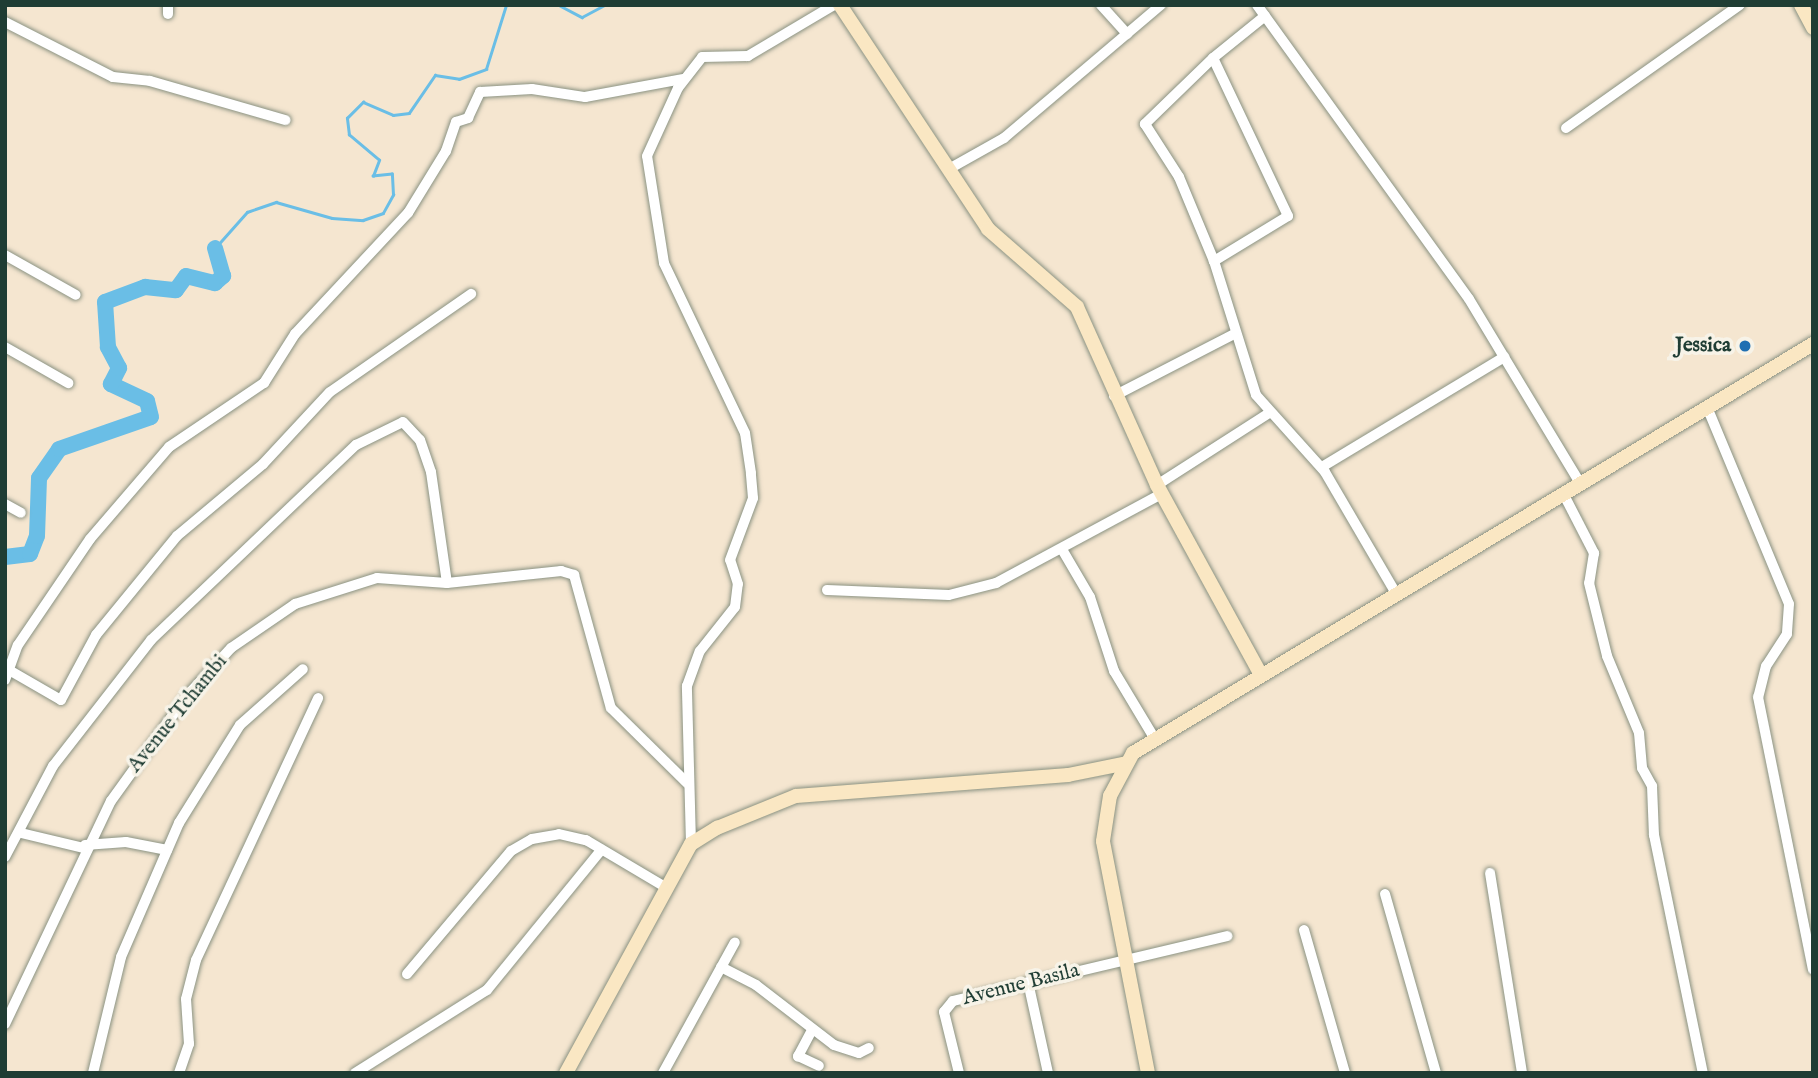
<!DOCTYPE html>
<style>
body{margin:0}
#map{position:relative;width:1818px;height:1078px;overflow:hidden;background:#f5e6d0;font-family:"IM FELL English",serif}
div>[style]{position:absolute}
.stream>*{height:2.5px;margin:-1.25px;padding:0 1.25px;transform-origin:1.25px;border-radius:1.25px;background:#6abee6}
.river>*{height:16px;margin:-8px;padding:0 8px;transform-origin:8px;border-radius:8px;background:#6abee6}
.roads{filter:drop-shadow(0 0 2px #8a9282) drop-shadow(0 0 2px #8a9282)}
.street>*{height:10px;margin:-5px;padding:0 5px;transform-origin:5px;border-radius:5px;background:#fff}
.secondary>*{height:14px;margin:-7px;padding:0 7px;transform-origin:7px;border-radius:7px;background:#fae7c3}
.dots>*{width:19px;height:19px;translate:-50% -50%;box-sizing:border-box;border:4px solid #f7f3e8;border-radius:50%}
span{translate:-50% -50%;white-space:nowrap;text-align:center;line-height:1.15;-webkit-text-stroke:7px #f7f3e8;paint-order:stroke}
.poi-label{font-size:21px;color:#1f3d34;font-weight:700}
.right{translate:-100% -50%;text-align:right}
.street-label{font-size:21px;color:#1f3d34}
.frame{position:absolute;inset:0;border:7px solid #1f3d34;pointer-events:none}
</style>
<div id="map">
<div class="stream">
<i style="left:559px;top:5px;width:26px;rotate:28deg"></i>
<i style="left:582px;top:17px;width:26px;rotate:-28deg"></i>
<i style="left:215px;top:248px;width:48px;rotate:-48.4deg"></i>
<i style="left:247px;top:212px;width:31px;rotate:-19deg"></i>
<i style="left:276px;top:202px;width:58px;rotate:15.9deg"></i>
<i style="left:332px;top:218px;width:31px;rotate:4deg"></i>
<i style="left:363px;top:220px;width:21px;rotate:-19deg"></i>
<i style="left:383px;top:213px;width:21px;rotate:-61deg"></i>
<i style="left:393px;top:195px;width:21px;rotate:-93deg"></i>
<i style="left:392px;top:174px;width:19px;rotate:174deg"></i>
<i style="left:373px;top:176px;width:17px;rotate:-69deg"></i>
<i style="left:379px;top:160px;width:39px;rotate:-140deg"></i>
<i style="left:349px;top:135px;width:17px;rotate:-97deg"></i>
<i style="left:347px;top:118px;width:23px;rotate:-45deg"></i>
<i style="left:363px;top:102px;width:33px;rotate:23deg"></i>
<i style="left:393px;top:115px;width:16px;rotate:-7deg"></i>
<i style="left:409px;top:113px;width:46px;rotate:-55.6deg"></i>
<i style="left:435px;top:75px;width:24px;rotate:9deg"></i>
<i style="left:459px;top:79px;width:29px;rotate:-20deg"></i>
<i style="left:486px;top:69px;width:67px;rotate:-72.6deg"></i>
</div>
<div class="river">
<i style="left:5px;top:557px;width:25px;rotate:-7deg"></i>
<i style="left:30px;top:554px;width:19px;rotate:-69deg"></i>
<i style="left:37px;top:536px;width:58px;rotate:-88deg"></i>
<i style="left:39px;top:478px;width:35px;rotate:-55deg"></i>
<i style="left:59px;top:449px;width:97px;rotate:-19.2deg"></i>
<i style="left:151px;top:417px;width:16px;rotate:-104deg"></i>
<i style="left:147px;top:401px;width:40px;rotate:-155deg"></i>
<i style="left:111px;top:384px;width:18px;rotate:-63deg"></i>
<i style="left:119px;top:368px;width:24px;rotate:-118deg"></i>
<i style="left:108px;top:347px;width:45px;rotate:-93.8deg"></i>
<i style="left:105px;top:302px;width:43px;rotate:-20.6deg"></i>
<i style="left:145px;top:287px;width:31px;rotate:6deg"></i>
<i style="left:176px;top:290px;width:17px;rotate:-54deg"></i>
<i style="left:186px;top:276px;width:30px;rotate:14deg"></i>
<i style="left:215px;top:283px;width:11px;rotate:-41deg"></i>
<i style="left:223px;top:276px;width:29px;rotate:-106deg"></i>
</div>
<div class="roads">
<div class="street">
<i style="left:1101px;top:5px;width:39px;rotate:48deg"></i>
<i style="left:1257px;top:5px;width:362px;rotate:54.2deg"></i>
<i style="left:1469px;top:299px;width:215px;rotate:58.9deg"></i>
<i style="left:168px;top:14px;width:9px;rotate:-90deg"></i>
<i style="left:1265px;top:16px;width:67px;rotate:141.1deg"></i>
<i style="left:1213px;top:58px;width:175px;rotate:64.6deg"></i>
<i style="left:1288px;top:216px;width:87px;rotate:148.7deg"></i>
<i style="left:1214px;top:261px;width:140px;rotate:72.6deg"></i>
<i style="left:1256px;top:395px;width:103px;rotate:48.1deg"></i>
<i style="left:1325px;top:472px;width:139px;rotate:59.7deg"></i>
<i style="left:5px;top:22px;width:121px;rotate:27deg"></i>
<i style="left:113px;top:77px;width:37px;rotate:6deg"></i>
<i style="left:150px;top:81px;width:141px;rotate:16.1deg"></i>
<i style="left:1213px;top:58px;width:95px;rotate:135.9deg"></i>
<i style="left:1145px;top:124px;width:63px;rotate:57.3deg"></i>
<i style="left:1179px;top:177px;width:91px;rotate:67.4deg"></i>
<i style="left:1566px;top:128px;width:213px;rotate:-35.3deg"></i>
<i style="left:949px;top:169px;width:63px;rotate:-29.4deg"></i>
<i style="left:1004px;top:138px;width:206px;rotate:-40.3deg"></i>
<i style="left:5px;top:255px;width:81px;rotate:29.4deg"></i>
<i style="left:5px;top:347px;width:73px;rotate:29.7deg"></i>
<i style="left:1114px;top:396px;width:135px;rotate:-27.3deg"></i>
<i style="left:1707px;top:407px;width:213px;rotate:67.4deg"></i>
<i style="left:1789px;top:604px;width:30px;rotate:94deg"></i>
<i style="left:1787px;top:634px;width:38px;rotate:123deg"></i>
<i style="left:1766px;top:666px;width:32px;rotate:104deg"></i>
<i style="left:1758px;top:697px;width:278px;rotate:78.6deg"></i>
<i style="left:1322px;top:467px;width:213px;rotate:-31.1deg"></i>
<i style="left:1157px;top:485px;width:133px;rotate:-32.7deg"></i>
<i style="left:1563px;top:493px;width:68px;rotate:62.7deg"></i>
<i style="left:1594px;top:553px;width:30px;rotate:99deg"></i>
<i style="left:1589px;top:583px;width:75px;rotate:76.1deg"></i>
<i style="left:1607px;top:656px;width:83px;rotate:67.4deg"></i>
<i style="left:1639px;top:733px;width:35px;rotate:85deg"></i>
<i style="left:1642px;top:768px;width:21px;rotate:61deg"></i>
<i style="left:1652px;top:786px;width:49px;rotate:87.7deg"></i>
<i style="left:1654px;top:835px;width:243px;rotate:78.4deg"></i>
<i style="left:5px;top:504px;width:18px;rotate:29deg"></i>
<i style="left:1063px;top:551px;width:53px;rotate:59.6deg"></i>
<i style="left:1090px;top:597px;width:78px;rotate:72deg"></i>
<i style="left:1114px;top:671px;width:76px;rotate:59deg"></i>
<i style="left:827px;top:590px;width:122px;rotate:2.3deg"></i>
<i style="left:949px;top:595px;width:49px;rotate:-14.3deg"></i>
<i style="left:996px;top:583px;width:187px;rotate:-28.3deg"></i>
<i style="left:9px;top:670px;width:60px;rotate:30deg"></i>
<i style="left:61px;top:700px;width:74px;rotate:-61.7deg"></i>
<i style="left:96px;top:635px;width:128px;rotate:-50.7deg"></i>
<i style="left:177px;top:536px;width:112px;rotate:-39.9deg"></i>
<i style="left:263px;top:464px;width:98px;rotate:-47.1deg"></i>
<i style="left:330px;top:392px;width:172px;rotate:-34.8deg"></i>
<i style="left:5px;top:680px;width:37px;rotate:-70deg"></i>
<i style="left:18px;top:645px;width:128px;rotate:-55.8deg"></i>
<i style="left:90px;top:539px;width:121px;rotate:-49.3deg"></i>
<i style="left:169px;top:447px;width:115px;rotate:-34deg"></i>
<i style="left:264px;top:383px;width:58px;rotate:-57.7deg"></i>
<i style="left:295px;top:334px;width:166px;rotate:-47deg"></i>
<i style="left:408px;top:213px;width:73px;rotate:-58.5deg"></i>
<i style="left:446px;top:151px;width:31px;rotate:-71deg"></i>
<i style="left:456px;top:122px;width:13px;rotate:-18deg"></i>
<i style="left:468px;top:118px;width:29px;rotate:-65deg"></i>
<i style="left:480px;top:92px;width:52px;rotate:-3.3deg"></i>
<i style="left:532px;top:89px;width:54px;rotate:8.6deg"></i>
<i style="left:585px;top:97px;width:100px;rotate:-10.4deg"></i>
<i style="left:21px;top:833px;width:65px;rotate:13.4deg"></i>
<i style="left:691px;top:844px;width:158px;rotate:-91.5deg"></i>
<i style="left:687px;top:686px;width:37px;rotate:-70deg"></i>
<i style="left:700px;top:651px;width:56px;rotate:-51.5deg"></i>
<i style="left:735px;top:607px;width:23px;rotate:-83deg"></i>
<i style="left:738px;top:584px;width:25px;rotate:-108deg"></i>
<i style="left:730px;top:560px;width:66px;rotate:-69.6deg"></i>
<i style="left:753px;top:498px;width:25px;rotate:-95deg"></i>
<i style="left:751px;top:473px;width:40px;rotate:-98.5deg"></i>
<i style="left:745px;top:433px;width:188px;rotate:-115.5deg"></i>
<i style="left:664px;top:263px;width:108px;rotate:-99deg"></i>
<i style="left:647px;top:156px;width:75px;rotate:-65.5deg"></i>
<i style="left:678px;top:88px;width:39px;rotate:-52deg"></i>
<i style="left:702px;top:57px;width:46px;rotate:-1.2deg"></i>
<i style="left:748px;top:56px;width:100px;rotate:-30.7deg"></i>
<i style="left:85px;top:845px;width:41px;rotate:-4.2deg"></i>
<i style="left:126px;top:842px;width:42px;rotate:11deg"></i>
<i style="left:5px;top:857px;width:103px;rotate:-62.2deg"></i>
<i style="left:53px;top:766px;width:160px;rotate:-52.1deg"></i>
<i style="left:151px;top:640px;width:283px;rotate:-43.6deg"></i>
<i style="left:356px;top:445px;width:52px;rotate:-26.1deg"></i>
<i style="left:403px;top:422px;width:25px;rotate:47deg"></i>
<i style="left:420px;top:440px;width:34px;rotate:71deg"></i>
<i style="left:431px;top:472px;width:112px;rotate:81.8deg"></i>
<i style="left:1490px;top:873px;width:203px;rotate:80.9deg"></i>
<i style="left:1385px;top:894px;width:186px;rotate:74.1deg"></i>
<i style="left:1304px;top:930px;width:149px;rotate:74deg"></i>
<i style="left:721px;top:967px;width:39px;rotate:27deg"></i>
<i style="left:756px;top:985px;width:98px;rotate:37.6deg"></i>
<i style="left:834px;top:1045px;width:26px;rotate:18deg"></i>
<i style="left:859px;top:1053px;width:11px;rotate:-27deg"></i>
<i style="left:407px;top:974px;width:161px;rotate:-49.8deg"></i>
<i style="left:511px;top:851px;width:24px;rotate:-30deg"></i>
<i style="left:532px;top:839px;width:27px;rotate:-10deg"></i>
<i style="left:559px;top:834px;width:28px;rotate:13deg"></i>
<i style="left:586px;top:840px;width:94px;rotate:30.7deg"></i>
<i style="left:1028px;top:982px;width:93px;rotate:77.6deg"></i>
<i style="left:5px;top:1024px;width:247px;rotate:-64.6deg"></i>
<i style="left:111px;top:801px;width:128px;rotate:-54.2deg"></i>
<i style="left:186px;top:697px;width:67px;rotate:-47.4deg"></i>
<i style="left:231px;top:648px;width:78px;rotate:-34.5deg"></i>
<i style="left:295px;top:604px;width:86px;rotate:-17.6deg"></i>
<i style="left:377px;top:578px;width:70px;rotate:4.1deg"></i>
<i style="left:447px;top:583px;width:115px;rotate:-6deg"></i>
<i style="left:561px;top:571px;width:14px;rotate:17deg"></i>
<i style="left:574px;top:575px;width:138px;rotate:74.5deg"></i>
<i style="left:611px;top:708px;width:107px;rotate:44.6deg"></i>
<i style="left:812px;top:1030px;width:30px;rotate:118deg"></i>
<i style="left:798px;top:1056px;width:23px;rotate:25deg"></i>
<i style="left:93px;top:1073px;width:119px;rotate:-76.4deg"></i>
<i style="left:121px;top:957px;width:146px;rotate:-66.6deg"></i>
<i style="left:179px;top:823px;width:115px;rotate:-58.1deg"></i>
<i style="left:240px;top:725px;width:84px;rotate:-41.6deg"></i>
<i style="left:179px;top:1073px;width:31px;rotate:-71deg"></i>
<i style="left:189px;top:1044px;width:45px;rotate:-93.8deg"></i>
<i style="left:186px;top:999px;width:40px;rotate:-75.6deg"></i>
<i style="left:196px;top:960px;width:289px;rotate:-65deg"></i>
<i style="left:355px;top:1073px;width:156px;rotate:-32.2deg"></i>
<i style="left:487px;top:990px;width:181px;rotate:-50.8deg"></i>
<i style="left:663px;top:1073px;width:149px;rotate:-61.2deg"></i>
<i style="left:959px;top:1073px;width:63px;rotate:-103.8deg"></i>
<i style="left:944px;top:1012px;width:14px;rotate:-51deg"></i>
<i style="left:953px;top:1001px;width:282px;rotate:-13.3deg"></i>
</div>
<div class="secondary">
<i style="left:840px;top:5px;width:268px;rotate:56.5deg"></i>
<i style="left:988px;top:229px;width:118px;rotate:41.2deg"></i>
<i style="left:1077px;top:307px;width:195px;rotate:65.8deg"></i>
<i style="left:1157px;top:485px;width:214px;rotate:61.3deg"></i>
<i style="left:1801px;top:5px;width:26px;rotate:62deg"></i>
<i style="left:566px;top:1073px;width:261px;rotate:-61.4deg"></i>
<i style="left:691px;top:844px;width:31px;rotate:-32deg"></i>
<i style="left:717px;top:828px;width:85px;rotate:-22.1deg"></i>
<i style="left:796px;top:796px;width:273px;rotate:-4.4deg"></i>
<i style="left:1068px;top:775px;width:60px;rotate:-11.5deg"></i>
<i style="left:1148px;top:1073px;width:236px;rotate:-101deg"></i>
<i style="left:1103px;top:841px;width:46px;rotate:-81.2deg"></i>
<i style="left:1110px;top:796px;width:49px;rotate:-61.9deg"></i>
<i style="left:1133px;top:753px;width:794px;rotate:-31.03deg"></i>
</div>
</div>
<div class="dots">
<i style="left:1745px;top:346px;background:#1f6fb2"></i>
</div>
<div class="poi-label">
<span class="right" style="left:1731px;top:346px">Jessica</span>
</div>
<div class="street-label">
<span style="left:178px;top:714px;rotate:-51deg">Avenue Tchambi</span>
<span style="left:1021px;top:985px;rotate:-14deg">Avenue Basila</span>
</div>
<div class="frame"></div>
</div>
